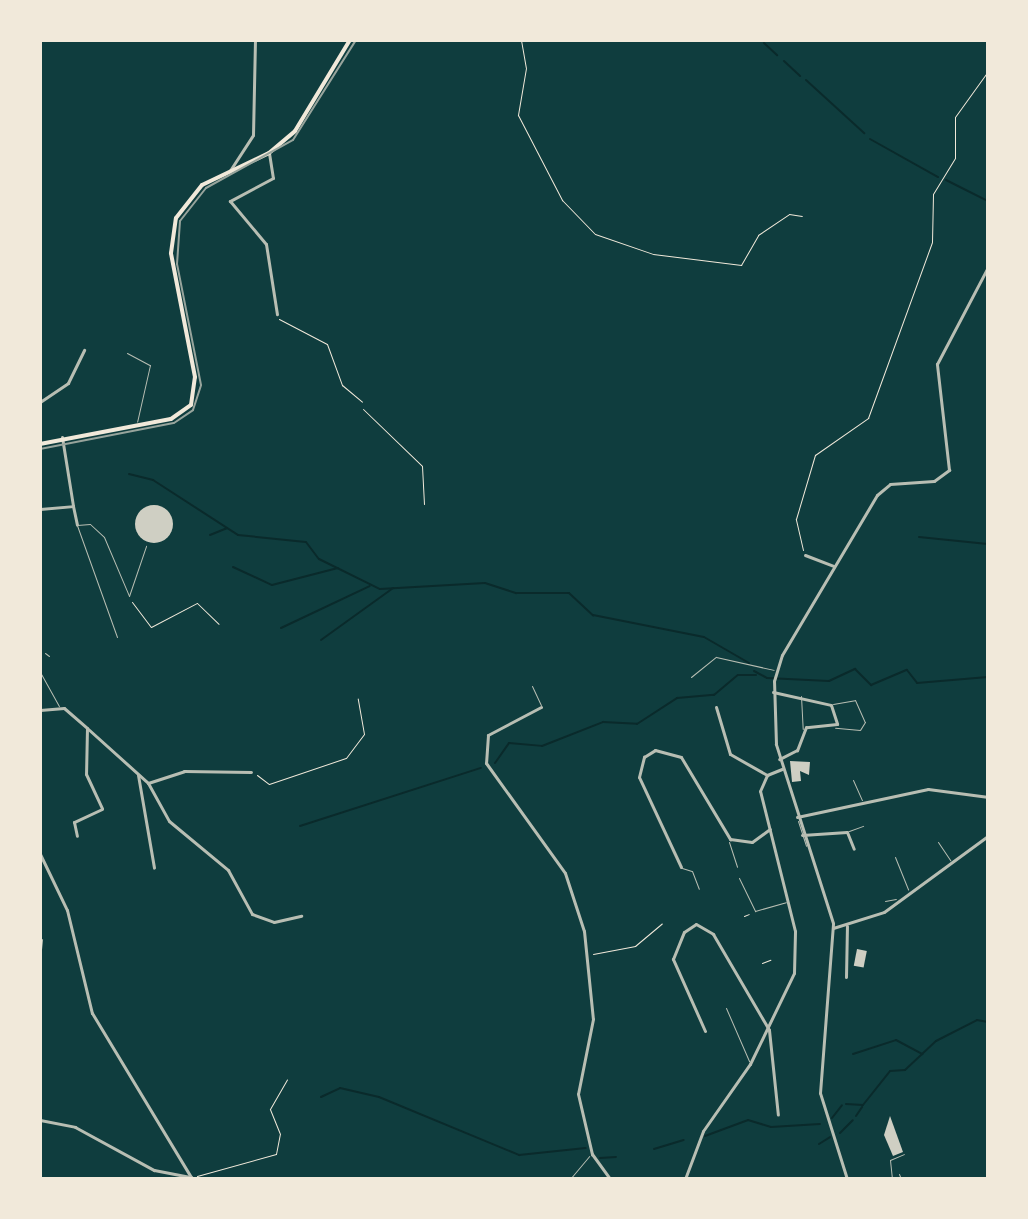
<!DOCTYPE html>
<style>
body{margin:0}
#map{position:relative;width:1028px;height:1219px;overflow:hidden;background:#0f3d3e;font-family:"Varela Round",sans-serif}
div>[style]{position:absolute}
.stream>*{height:2px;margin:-1px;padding:0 1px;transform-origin:1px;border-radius:1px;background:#0a2a2b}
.building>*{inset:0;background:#cfcfc3;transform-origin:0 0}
.round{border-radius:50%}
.path>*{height:1px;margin:-0.5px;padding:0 0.5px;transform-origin:0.5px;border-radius:0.5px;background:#f1e9da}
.service>*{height:1px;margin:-0.5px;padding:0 0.5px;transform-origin:0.5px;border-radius:0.5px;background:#b8beb3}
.minor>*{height:3px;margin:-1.5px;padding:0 1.5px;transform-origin:1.5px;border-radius:1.5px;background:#b8beb3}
.tertiary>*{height:3px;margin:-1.5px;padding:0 1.5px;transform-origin:1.5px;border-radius:1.5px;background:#b8beb3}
.secondary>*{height:4px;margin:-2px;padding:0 2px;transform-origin:2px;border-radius:2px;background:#f1e9da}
.rail>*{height:2px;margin:-1px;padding:0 1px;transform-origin:1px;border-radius:1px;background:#97a49c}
span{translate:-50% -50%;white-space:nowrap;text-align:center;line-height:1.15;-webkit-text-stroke:6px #f1e9da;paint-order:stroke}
.frame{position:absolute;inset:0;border:42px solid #f1e9da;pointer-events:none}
</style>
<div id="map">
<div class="stream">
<i style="left:764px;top:43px;width:18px;rotate:43deg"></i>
<i style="left:784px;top:61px;width:22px;rotate:43deg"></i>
<i style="left:806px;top:80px;width:79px;rotate:42.4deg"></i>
<i style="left:870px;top:139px;width:78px;rotate:29.2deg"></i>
<i style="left:946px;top:180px;width:47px;rotate:26.6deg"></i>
<i style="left:129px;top:474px;width:25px;rotate:14deg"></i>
<i style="left:153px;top:480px;width:101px;rotate:32.9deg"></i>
<i style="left:238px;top:535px;width:68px;rotate:5.9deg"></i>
<i style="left:306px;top:542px;width:21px;rotate:53deg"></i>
<i style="left:319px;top:559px;width:68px;rotate:26.2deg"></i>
<i style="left:380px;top:589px;width:105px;rotate:-3.3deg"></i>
<i style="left:485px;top:583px;width:33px;rotate:18deg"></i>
<i style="left:516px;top:593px;width:53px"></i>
<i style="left:569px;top:593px;width:33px;rotate:43deg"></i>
<i style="left:593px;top:615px;width:113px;rotate:11.2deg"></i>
<i style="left:704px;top:637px;width:52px;rotate:30deg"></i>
<i style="left:210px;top:535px;width:18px;rotate:-22deg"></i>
<i style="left:919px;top:537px;width:69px;rotate:5.8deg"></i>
<i style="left:233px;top:567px;width:43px;rotate:24.8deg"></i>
<i style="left:272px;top:585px;width:68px;rotate:-14.4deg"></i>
<i style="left:281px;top:628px;width:98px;rotate:-25.3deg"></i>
<i style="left:321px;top:640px;width:89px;rotate:-35.8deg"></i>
<i style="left:754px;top:671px;width:15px;rotate:28deg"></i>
<i style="left:767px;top:678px;width:62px;rotate:2.8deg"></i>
<i style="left:829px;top:681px;width:29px;rotate:-25deg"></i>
<i style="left:855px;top:669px;width:23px;rotate:45deg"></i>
<i style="left:871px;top:685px;width:39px;rotate:-23deg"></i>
<i style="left:907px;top:670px;width:16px;rotate:52deg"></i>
<i style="left:917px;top:683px;width:71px;rotate:-4.8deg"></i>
<i style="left:495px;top:763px;width:24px;rotate:-55deg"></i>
<i style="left:509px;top:743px;width:33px;rotate:5deg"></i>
<i style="left:542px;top:746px;width:66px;rotate:-21.5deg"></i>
<i style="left:603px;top:722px;width:34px;rotate:3deg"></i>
<i style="left:637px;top:724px;width:48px;rotate:-33deg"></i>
<i style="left:677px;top:698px;width:37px;rotate:-5deg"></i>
<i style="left:714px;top:695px;width:31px;rotate:-40deg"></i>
<i style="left:738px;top:675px;width:18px"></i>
<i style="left:300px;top:826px;width:190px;rotate:-17.8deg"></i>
<i style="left:853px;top:1054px;width:45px;rotate:-18deg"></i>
<i style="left:896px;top:1040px;width:30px;rotate:28deg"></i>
<i style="left:321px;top:1097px;width:21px;rotate:-25deg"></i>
<i style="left:340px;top:1088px;width:40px;rotate:13deg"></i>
<i style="left:379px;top:1097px;width:152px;rotate:22.5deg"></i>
<i style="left:519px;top:1155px;width:67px;rotate:-6deg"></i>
<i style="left:846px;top:1104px;width:17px;rotate:3deg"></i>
<i style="left:863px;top:1105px;width:43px;rotate:-51.5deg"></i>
<i style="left:890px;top:1071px;width:15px;rotate:-4deg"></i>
<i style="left:905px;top:1070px;width:42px;rotate:-43.1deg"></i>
<i style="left:936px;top:1041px;width:46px;rotate:-27.1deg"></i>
<i style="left:977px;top:1020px;width:11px;rotate:10deg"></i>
<i style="left:856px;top:1116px;width:11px;rotate:-56deg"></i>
<i style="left:832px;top:1118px;width:16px;rotate:-52deg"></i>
<i style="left:840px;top:1133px;width:18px;rotate:-45deg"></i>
<i style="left:705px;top:1136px;width:46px;rotate:-20.4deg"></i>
<i style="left:748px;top:1120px;width:24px;rotate:17deg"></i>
<i style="left:771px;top:1127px;width:49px;rotate:-3.5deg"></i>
<i style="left:819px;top:1144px;width:13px;rotate:-32deg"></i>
<i style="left:654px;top:1149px;width:31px;rotate:-17deg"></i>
<i style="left:600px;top:1158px;width:16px;rotate:-4deg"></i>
</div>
<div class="building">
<i class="round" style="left:135px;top:505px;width:38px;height:38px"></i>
<i style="clip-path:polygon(790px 761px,810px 762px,809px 775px,800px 771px,801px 781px,792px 782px)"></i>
<i style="left:857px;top:949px;width:10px;height:17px;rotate:11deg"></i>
<i style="clip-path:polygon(890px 1116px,903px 1152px,893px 1156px,884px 1135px)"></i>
</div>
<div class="path">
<i style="left:521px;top:40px;width:28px;rotate:80deg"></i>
<i style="left:526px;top:68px;width:48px;rotate:99.7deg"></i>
<i style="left:518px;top:115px;width:96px;rotate:62.6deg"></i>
<i style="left:562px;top:200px;width:47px;rotate:45.9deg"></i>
<i style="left:595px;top:234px;width:61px;rotate:19deg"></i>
<i style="left:653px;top:254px;width:89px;rotate:7.1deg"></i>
<i style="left:741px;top:265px;width:34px;rotate:-60deg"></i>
<i style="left:758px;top:235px;width:37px;rotate:-34deg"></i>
<i style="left:789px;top:214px;width:13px;rotate:9deg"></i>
<i style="left:279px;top:319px;width:54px;rotate:27.5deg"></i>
<i style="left:327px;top:344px;width:44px;rotate:69.9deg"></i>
<i style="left:342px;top:385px;width:26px;rotate:40deg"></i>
<i style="left:363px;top:409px;width:82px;rotate:44deg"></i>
<i style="left:422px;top:466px;width:38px;rotate:87deg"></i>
<i style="left:803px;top:550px;width:32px;rotate:-103deg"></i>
<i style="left:796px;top:519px;width:67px;rotate:-73.5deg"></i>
<i style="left:815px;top:455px;width:65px;rotate:-34.9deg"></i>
<i style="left:868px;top:418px;width:187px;rotate:-70deg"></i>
<i style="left:932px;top:242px;width:48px;rotate:-88.8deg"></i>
<i style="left:933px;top:194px;width:42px;rotate:-58.6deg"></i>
<i style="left:955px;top:158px;width:41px;rotate:-90deg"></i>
<i style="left:955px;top:117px;width:57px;rotate:-54.3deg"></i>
<i style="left:132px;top:602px;width:31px;rotate:53deg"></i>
<i style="left:151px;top:627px;width:52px;rotate:-27.6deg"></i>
<i style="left:197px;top:603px;width:30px;rotate:44deg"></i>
<i style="left:257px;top:775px;width:15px;rotate:37deg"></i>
<i style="left:269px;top:784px;width:81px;rotate:-18.7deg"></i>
<i style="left:346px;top:758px;width:30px;rotate:-53deg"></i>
<i style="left:364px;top:734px;width:36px;rotate:-100deg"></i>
<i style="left:744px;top:916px;width:5px;rotate:-22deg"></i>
<i style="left:593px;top:954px;width:43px;rotate:-10.8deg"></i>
<i style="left:635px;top:946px;width:35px;rotate:-40deg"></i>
<i style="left:762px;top:963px;width:9px;rotate:-21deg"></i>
<i style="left:197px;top:1176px;width:82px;rotate:-15.6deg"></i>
<i style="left:276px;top:1154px;width:20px;rotate:-79deg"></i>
<i style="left:280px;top:1134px;width:27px;rotate:-112deg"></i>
<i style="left:270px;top:1109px;width:34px;rotate:-60deg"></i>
</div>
<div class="service">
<i style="left:127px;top:353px;width:26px;rotate:28deg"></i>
<i style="left:150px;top:365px;width:58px;rotate:102.8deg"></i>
<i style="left:117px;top:637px;width:119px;rotate:-109.7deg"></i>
<i style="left:77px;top:525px;width:13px;rotate:-4deg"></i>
<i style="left:90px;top:524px;width:19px;rotate:43deg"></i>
<i style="left:104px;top:537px;width:64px;rotate:67deg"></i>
<i style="left:129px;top:596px;width:53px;rotate:-71.2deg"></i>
<i style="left:40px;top:647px;width:8px;rotate:90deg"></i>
<i style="left:45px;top:653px;width:5px;rotate:37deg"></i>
<i style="left:40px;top:672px;width:39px;rotate:61deg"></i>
<i style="left:691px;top:677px;width:32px;rotate:-39deg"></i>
<i style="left:716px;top:657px;width:59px;rotate:12.6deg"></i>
<i style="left:532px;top:686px;width:21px;rotate:65deg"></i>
<i style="left:801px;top:696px;width:33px;rotate:87deg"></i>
<i style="left:833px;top:704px;width:22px;rotate:-10deg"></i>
<i style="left:855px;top:700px;width:24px;rotate:66deg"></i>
<i style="left:865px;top:722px;width:9px;rotate:122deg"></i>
<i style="left:860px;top:730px;width:25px;rotate:-175deg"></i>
<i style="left:853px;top:780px;width:22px;rotate:66deg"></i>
<i style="left:798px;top:821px;width:26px;rotate:72deg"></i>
<i style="left:849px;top:831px;width:15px;rotate:-20deg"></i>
<i style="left:729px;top:842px;width:26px;rotate:72deg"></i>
<i style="left:938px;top:842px;width:22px;rotate:56deg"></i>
<i style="left:895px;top:857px;width:35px;rotate:68deg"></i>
<i style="left:682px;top:868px;width:10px;rotate:17deg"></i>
<i style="left:692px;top:871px;width:19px;rotate:69deg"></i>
<i style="left:739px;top:878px;width:37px;rotate:64deg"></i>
<i style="left:755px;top:911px;width:32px;rotate:-16deg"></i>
<i style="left:885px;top:901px;width:11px;rotate:-10deg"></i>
<i style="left:40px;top:959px;width:20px;rotate:-84deg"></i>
<i style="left:726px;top:1008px;width:58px;rotate:66.5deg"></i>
<i style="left:899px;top:1174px;width:5px;rotate:68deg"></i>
<i style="left:570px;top:1179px;width:30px;rotate:-50deg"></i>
<i style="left:892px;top:1179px;width:19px;rotate:-96deg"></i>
<i style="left:890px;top:1160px;width:15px;rotate:-23deg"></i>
</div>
<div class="minor">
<i style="left:269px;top:153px;width:25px;rotate:81deg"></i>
<i style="left:273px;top:178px;width:49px;rotate:151.9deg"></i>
<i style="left:230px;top:201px;width:56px;rotate:50.1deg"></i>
<i style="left:266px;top:244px;width:71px;rotate:81.1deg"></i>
<i style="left:229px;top:172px;width:44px;rotate:-57deg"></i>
<i style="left:253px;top:135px;width:95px;rotate:-88.8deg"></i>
<i style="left:40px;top:402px;width:34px;rotate:-34deg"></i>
<i style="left:68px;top:383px;width:37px;rotate:-64deg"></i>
<i style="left:62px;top:437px;width:70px;rotate:80.9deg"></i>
<i style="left:40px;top:509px;width:33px;rotate:-5deg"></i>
<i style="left:73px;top:506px;width:19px;rotate:78deg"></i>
<i style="left:805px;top:555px;width:31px;rotate:21deg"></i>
<i style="left:773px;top:692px;width:59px;rotate:12.6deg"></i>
<i style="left:831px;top:705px;width:20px;rotate:72deg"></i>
<i style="left:837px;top:724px;width:31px;rotate:174deg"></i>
<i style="left:806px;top:727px;width:25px;rotate:111deg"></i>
<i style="left:797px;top:750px;width:20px;rotate:153deg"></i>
<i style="left:541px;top:707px;width:60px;rotate:152.2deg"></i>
<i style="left:488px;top:735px;width:28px;rotate:94deg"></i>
<i style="left:486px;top:763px;width:135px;rotate:54.3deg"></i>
<i style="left:565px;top:873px;width:61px;rotate:71.9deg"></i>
<i style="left:584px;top:931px;width:88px;rotate:84.2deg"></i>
<i style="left:593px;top:1019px;width:76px;rotate:101.3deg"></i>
<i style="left:578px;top:1094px;width:62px;rotate:76.9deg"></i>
<i style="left:592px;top:1154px;width:31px;rotate:54deg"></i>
<i style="left:716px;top:707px;width:49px;rotate:73.4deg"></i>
<i style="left:730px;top:754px;width:43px;rotate:29.6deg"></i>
<i style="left:40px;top:710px;width:24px;rotate:-5deg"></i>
<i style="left:64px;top:708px;width:30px;rotate:41deg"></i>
<i style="left:87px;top:728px;width:46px;rotate:91.2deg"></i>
<i style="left:86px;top:774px;width:38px;rotate:65deg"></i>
<i style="left:102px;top:809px;width:31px;rotate:155deg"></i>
<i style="left:74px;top:822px;width:14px;rotate:78deg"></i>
<i style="left:87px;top:728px;width:82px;rotate:42deg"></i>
<i style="left:148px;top:783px;width:43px;rotate:61.1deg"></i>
<i style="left:169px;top:821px;width:77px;rotate:39.7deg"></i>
<i style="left:228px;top:870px;width:50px;rotate:61.4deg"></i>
<i style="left:252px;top:914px;width:23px;rotate:20deg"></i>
<i style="left:274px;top:922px;width:28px;rotate:-13deg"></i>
<i style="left:138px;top:775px;width:94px;rotate:80.2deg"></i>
<i style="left:148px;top:783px;width:38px;rotate:-18deg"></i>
<i style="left:184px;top:771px;width:67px;rotate:0.9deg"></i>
<i style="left:797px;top:817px;width:134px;rotate:-12.1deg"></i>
<i style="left:928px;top:789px;width:61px;rotate:7.6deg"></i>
<i style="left:802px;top:835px;width:45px;rotate:-3.8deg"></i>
<i style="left:847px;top:832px;width:18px;rotate:68deg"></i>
<i style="left:40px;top:854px;width:62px;rotate:64.3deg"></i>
<i style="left:67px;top:910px;width:106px;rotate:76.4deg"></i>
<i style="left:92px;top:1013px;width:194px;rotate:58.9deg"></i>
<i style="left:681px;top:867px;width:99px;rotate:-115deg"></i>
<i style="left:639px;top:777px;width:21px;rotate:-76deg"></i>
<i style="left:644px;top:757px;width:13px;rotate:-32deg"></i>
<i style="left:655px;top:750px;width:27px;rotate:15deg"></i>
<i style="left:681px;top:757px;width:96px;rotate:59.1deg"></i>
<i style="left:730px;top:839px;width:22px;rotate:8deg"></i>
<i style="left:752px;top:842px;width:22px;rotate:-36deg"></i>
<i style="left:833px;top:928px;width:53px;rotate:-17.4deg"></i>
<i style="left:884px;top:912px;width:129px;rotate:-36.2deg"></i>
<i style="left:846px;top:977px;width:51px;rotate:-88.9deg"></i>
<i style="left:705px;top:1031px;width:79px;rotate:-114deg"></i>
<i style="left:673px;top:959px;width:29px;rotate:-68deg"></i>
<i style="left:684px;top:932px;width:14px;rotate:-34deg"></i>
<i style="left:696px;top:924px;width:20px;rotate:30deg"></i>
<i style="left:713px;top:934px;width:111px;rotate:59.7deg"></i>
<i style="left:769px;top:1030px;width:85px;rotate:84deg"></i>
<i style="left:40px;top:1120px;width:36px;rotate:11deg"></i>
<i style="left:75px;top:1127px;width:90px;rotate:28.6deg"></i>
<i style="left:154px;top:1170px;width:38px;rotate:11deg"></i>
<i style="left:685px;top:1179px;width:51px;rotate:-69.4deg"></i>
<i style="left:703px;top:1131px;width:82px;rotate:-55deg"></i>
<i style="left:750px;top:1064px;width:101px;rotate:-64.2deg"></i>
<i style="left:794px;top:973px;width:42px;rotate:-88.6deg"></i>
<i style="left:795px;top:931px;width:144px;rotate:-104deg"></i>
<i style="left:760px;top:791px;width:17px;rotate:-66deg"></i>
<i style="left:767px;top:775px;width:16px;rotate:-22deg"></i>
</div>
<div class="tertiary">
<i style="left:847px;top:1179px;width:90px;rotate:-107.4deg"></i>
<i style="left:820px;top:1093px;width:170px;rotate:-85.6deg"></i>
<i style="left:833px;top:923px;width:188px;rotate:-107.7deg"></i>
<i style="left:776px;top:744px;width:63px;rotate:-91.8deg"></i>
<i style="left:774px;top:681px;width:27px;rotate:-73deg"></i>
<i style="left:782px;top:655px;width:186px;rotate:-59.3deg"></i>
<i style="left:877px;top:495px;width:17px;rotate:-40deg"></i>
<i style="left:890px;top:484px;width:44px;rotate:-3.9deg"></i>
<i style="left:934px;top:481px;width:19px;rotate:-36deg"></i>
<i style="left:949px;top:470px;width:107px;rotate:-96.5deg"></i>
<i style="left:937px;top:364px;width:110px;rotate:-62.3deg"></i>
</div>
<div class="secondary">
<i style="left:40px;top:444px;width:133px;rotate:-10.8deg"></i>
<i style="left:171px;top:419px;width:24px;rotate:-35deg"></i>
<i style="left:191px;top:405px;width:28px;rotate:-82deg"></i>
<i style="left:195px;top:377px;width:126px;rotate:-101deg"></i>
<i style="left:171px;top:253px;width:35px;rotate:-82deg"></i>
<i style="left:176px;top:218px;width:42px;rotate:-51.8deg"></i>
<i style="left:202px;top:185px;width:74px;rotate:-25.5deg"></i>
<i style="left:269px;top:153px;width:34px;rotate:-40deg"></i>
<i style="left:295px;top:131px;width:106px;rotate:-58.9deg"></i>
</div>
<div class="rail">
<i style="left:40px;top:449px;width:136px;rotate:-11deg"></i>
<i style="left:174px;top:423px;width:23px;rotate:-34deg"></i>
<i style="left:193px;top:410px;width:26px;rotate:-72deg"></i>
<i style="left:201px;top:385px;width:123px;rotate:-101.2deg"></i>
<i style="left:177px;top:264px;width:43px;rotate:-86deg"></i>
<i style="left:180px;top:221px;width:42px;rotate:-51.8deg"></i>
<i style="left:206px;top:188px;width:99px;rotate:-28.9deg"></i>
<i style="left:293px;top:140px;width:118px;rotate:-57.8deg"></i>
</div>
<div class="frame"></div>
</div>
